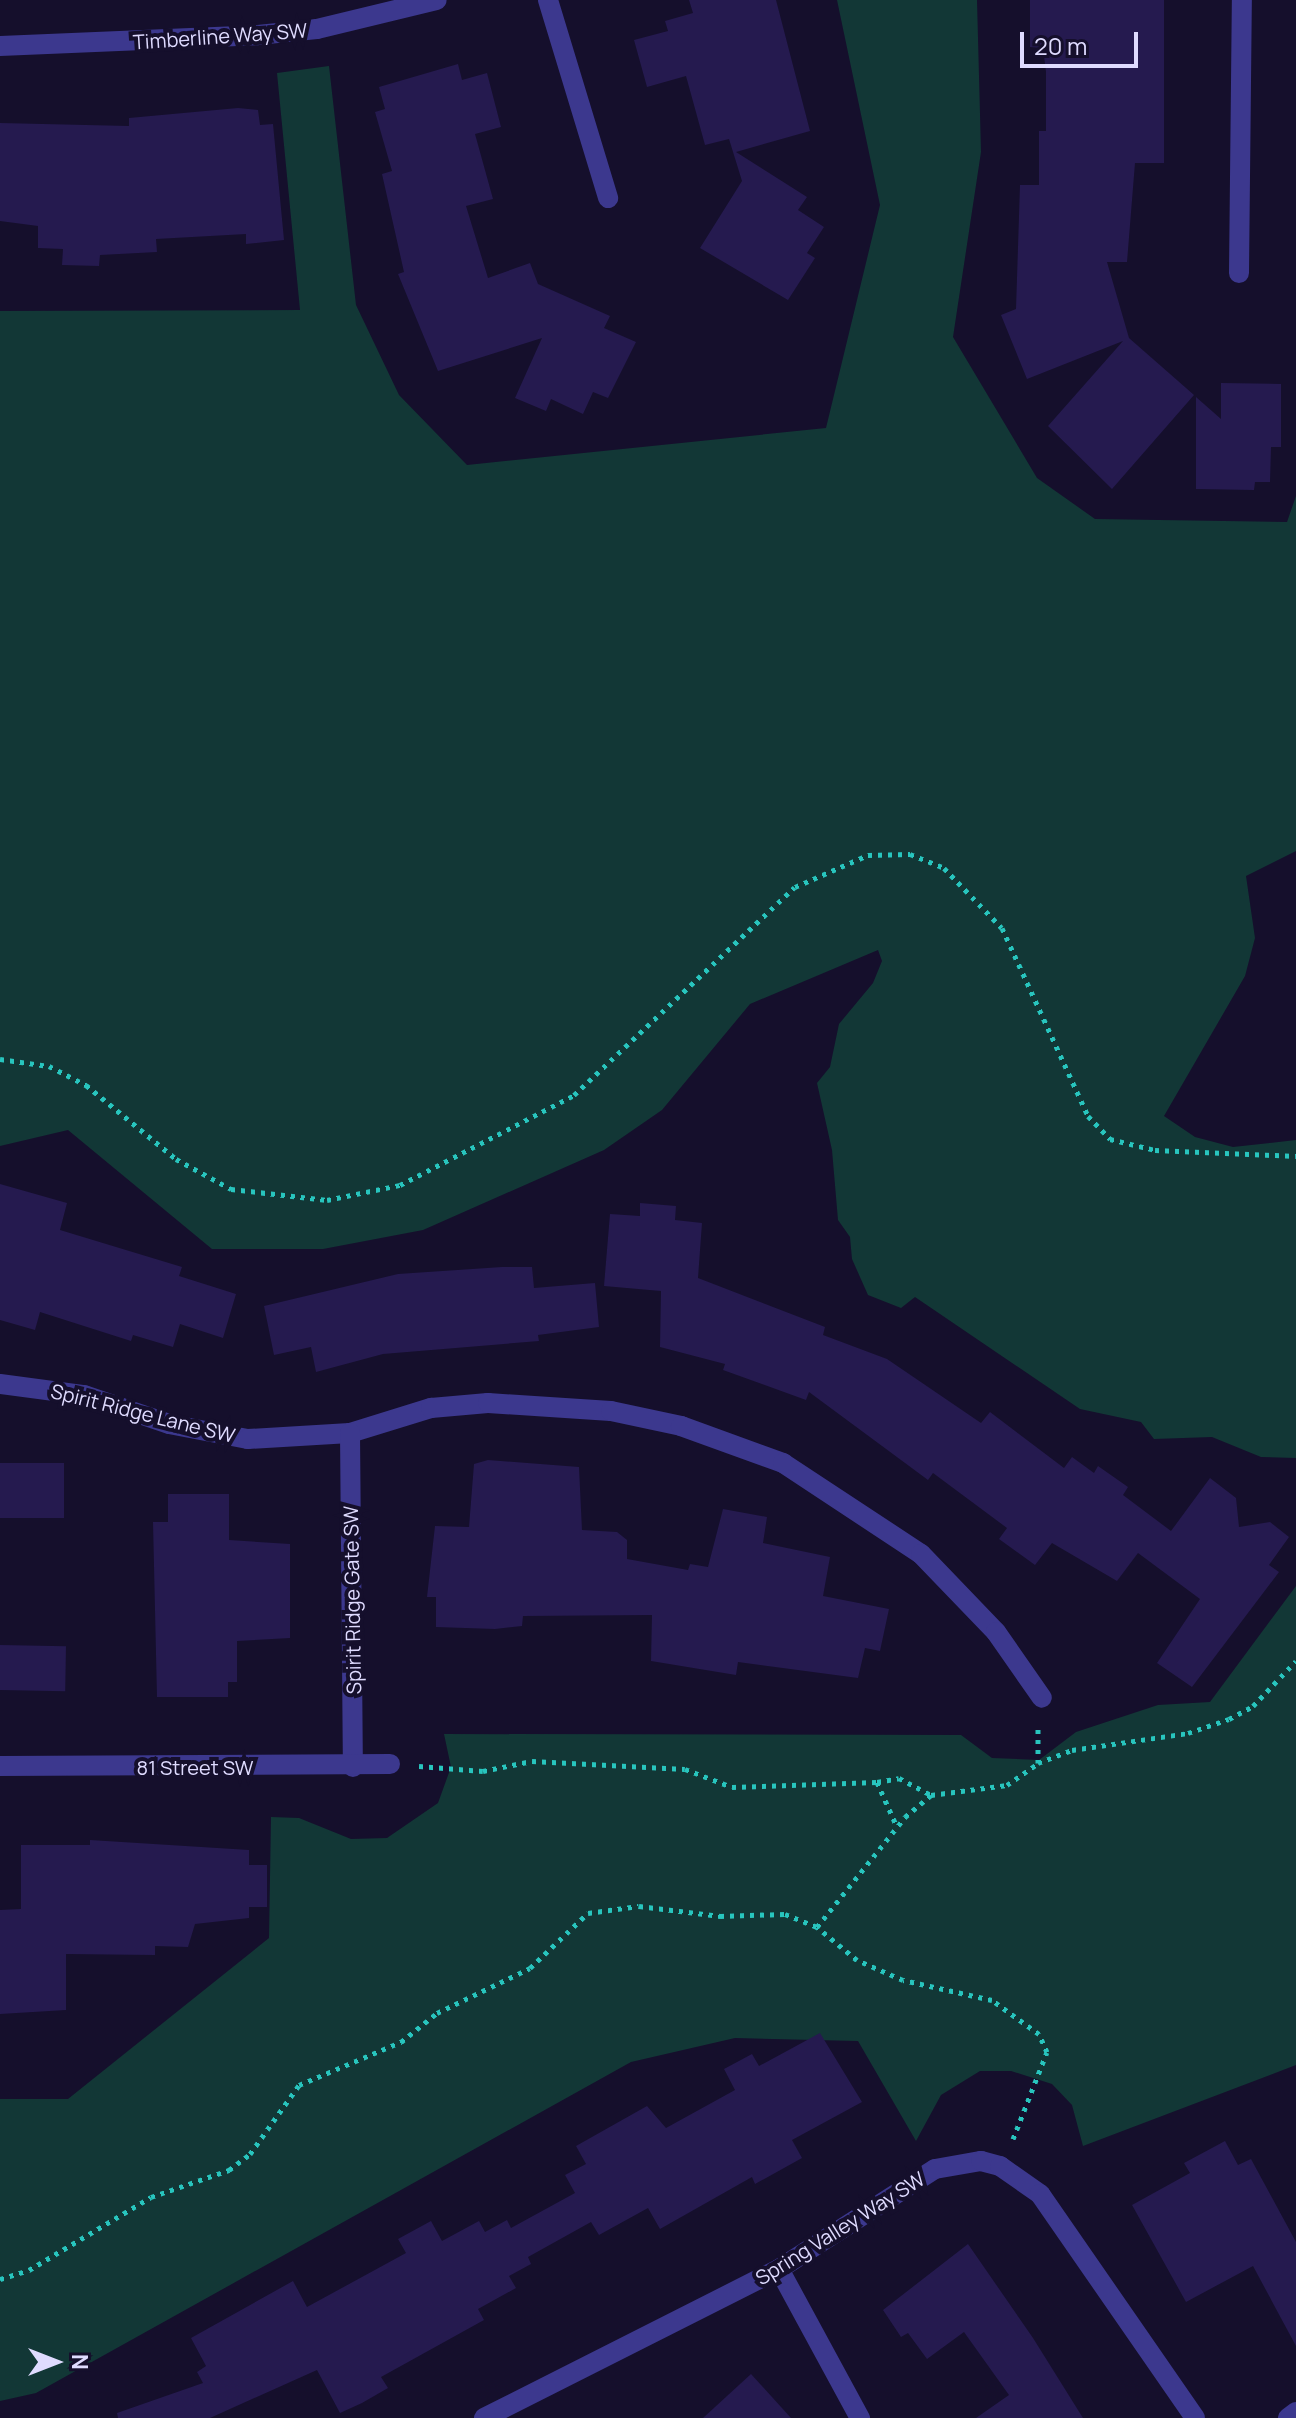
<!DOCTYPE html>
<style>
body{margin:0}
#map{position:relative;width:1296px;height:2418px;overflow:hidden;background:#150f2c;font-family:Manrope,sans-serif}
div>[style]{position:absolute}
.green>*{inset:0;background:#123736}
.building>*{inset:0;background:#251a4f;transform-origin:0 0}
.path>*{height:5px;margin-top:-2.5px;transform-origin:0;background:repeating-linear-gradient(90deg,#28c5be 0 4px,transparent 0 10px)}
.minor>*{height:20px;margin:-10px;padding:0 10px;transform-origin:10px;border-radius:10px;background:#3c388e}
span{translate:-50% -50%;white-space:nowrap;text-align:center;line-height:1.15;-webkit-text-stroke:8px #150f2c;paint-order:stroke}
.street-label{font-size:20px;color:#dfdbff}
.north{position:absolute;left:16px;top:2322px;width:80px;height:80px;-webkit-text-stroke:6px #150f2c;paint-order:stroke;rotate:90deg;font-size:22px;font-weight:700;line-height:32px;text-align:center;color:#dfdbff}
.north::after{content:'';display:block;margin:auto;width:28px;height:36px;background:#dfdbff;clip-path:polygon(50% 0,100% 100%,50% 72%,0 100%)}
.scale{position:absolute;left:1020px;top:32px;width:118px;height:36px;box-sizing:border-box;border:4px solid #dfdbff;border-top:0;padding-left:10px;font-size:24px;line-height:28px;white-space:nowrap;color:#dfdbff;-webkit-text-stroke:6px #150f2c;paint-order:stroke}
</style>
<div id="map">
<div class="green">
<i style="clip-path:polygon(837px 0,977px 0,981px 152px,953px 337px,1037px 478px,1095px 519px,1287px 522px,1296px 496px,1296px 851px,1246px 876px,1255px 938px,1245px 976px,1164px 1116px,1195px 1137px,1233px 1147px,1296px 1140px,1296px 1458px,1261px 1457px,1212px 1437px,1154px 1439px,1141px 1422px,1080px 1409px,915px 1297px,901px 1308px,868px 1295px,852px 1259px,850px 1237px,838px 1220px,832px 1150px,817px 1083px,830px 1067px,839px 1024px,873px 983px,882px 961px,878px 950px,750px 1004px,662px 1110px,604px 1150px,423px 1230px,323px 1249px,212px 1249px,68px 1130px,0 1146px,0 311px,300px 310px,277px 73px,329px 66px,356px 305px,399px 395px,467px 465px,826px 428px,880px 205px)"></i>
<i style="clip-path:polygon(1296px 1586px,1296px 2065px,1083px 2146px,1072px 2105px,1052px 2084px,1011px 2071px,980px 2071px,941px 2095px,916px 2141px,858px 2041px,735px 2038px,631px 2062px,36px 2393px,0 2401px,0 2099px,68px 2099px,269px 1938px,271px 1817px,299px 1818px,351px 1839px,387px 1838px,438px 1803px,451px 1767px,444px 1734px,961px 1735px,992px 1758px,1039px 1760px,1076px 1732px,1158px 1705px,1210px 1702px)"></i>
</div>
<div class="building">
<i style="clip-path:polygon(689px 0,776px 0,810px 131px,736px 152px,807px 197px,798px 210px,824px 227px,807px 253px,815px 258px,788px 300px,700px 248px,742px 181px,729px 139px,705px 145px,686px 76px,647px 87px,634px 40px,668px 31px,665px 21px,693px 13px)"></i>
<i style="clip-path:polygon(1030px 0,1164px 0,1164px 163px,1135px 163px,1127px 262px,1107px 262px,1129px 338px,1194px 395px,1112px 489px,1048px 426px,1123px 341px,1027px 379px,1001px 315px,1016px 309px,1020px 185px,1039px 185px,1039px 131px,1046px 131px,1046px 72px,1043px 48px,1030px 47px)"></i>
<i style="clip-path:polygon(458px 64px,462px 80px,487px 73px,501px 127px,475px 134px,493px 199px,466px 206px,488px 278px,530px 263px,538px 284px,610px 316px,604px 328px,636px 342px,608px 398px,593px 392px,583px 414px,551px 399px,546px 411px,515px 398px,542px 338px,438px 371px,398px 274px,404px 272px,382px 174px,392px 171px,375px 112px,385px 109px,379px 87px)"></i>
<i style="clip-path:polygon(238px 108px,258px 110px,260px 125px,273px 124px,284px 240px,246px 244px,246px 234px,156px 239px,157px 252px,100px 255px,99px 266px,62px 265px,63px 249px,38px 248px,38px 226px,0 221px,0 123px,129px 126px,129px 118px)"></i>
<i style="clip-path:polygon(1221px 383px,1281px 384px,1281px 447px,1271px 447px,1270px 482px,1255px 482px,1254px 490px,1196px 489px,1196px 397px,1221px 419px)"></i>
<i style="clip-path:polygon(0 1184px,67px 1203px,60px 1230px,182px 1267px,179px 1276px,236px 1294px,223px 1338px,180px 1324px,173px 1347px,133px 1335px,131px 1341px,40px 1312px,35px 1330px,0 1320px)"></i>
<i style="clip-path:polygon(640px 1203px,676px 1206px,675px 1220px,702px 1223px,698px 1278px,825px 1327px,823px 1335px,887px 1359px,981px 1423px,990px 1412px,1064px 1468px,1072px 1457px,1094px 1473px,1098px 1466px,1128px 1487px,1123px 1495px,1171px 1531px,1210px 1478px,1236px 1498px,1239px 1527px,1270px 1522px,1289px 1537px,1269px 1565px,1279px 1572px,1192px 1687px,1157px 1663px,1200px 1599px,1138px 1553px,1117px 1581px,1052px 1543px,1035px 1565px,999px 1539px,1007px 1528px,933px 1473px,928px 1480px,809px 1392px,806px 1400px,723px 1370px,725px 1364px,660px 1347px,661px 1291px,604px 1286px,610px 1214px,640px 1216px)"></i>
<i style="clip-path:polygon(502px 1267px,532px 1267px,534px 1288px,595px 1283px,599px 1327px,538px 1335px,539px 1341px,383px 1354px,316px 1372px,311px 1347px,274px 1355px,264px 1306px,398px 1274px)"></i>
<i style="clip-path:polygon(488px 1460px,579px 1467px,582px 1530px,617px 1532px,627px 1540px,627px 1559px,688px 1570px,690px 1564px,708px 1567px,723px 1509px,767px 1517px,763px 1543px,830px 1557px,823px 1596px,889px 1609px,880px 1651px,865px 1648px,858px 1678px,738px 1662px,736px 1675px,651px 1661px,652px 1615px,523px 1616px,522px 1626px,495px 1629px,436px 1627px,436px 1597px,427px 1597px,435px 1526px,469px 1527px,474px 1464px)"></i>
<i style="left:64px;top:1463px;width:55px;height:64px;rotate:90deg"></i>
<i style="clip-path:polygon(168px 1494px,229px 1494px,229px 1540px,290px 1544px,290px 1638px,237px 1641px,237px 1682px,228px 1682px,228px 1697px,157px 1697px,153px 1522px,168px 1522px)"></i>
<i style="left:0;top:1645px;width:66px;height:45px;rotate:1deg"></i>
<i style="clip-path:polygon(90px 1840px,249px 1850px,249px 1865px,267px 1865px,267px 1907px,249px 1907px,249px 1918px,195px 1924px,188px 1947px,155px 1946px,155px 1955px,66px 1954px,66px 2010px,0 2014px,0 1910px,21px 1909px,21px 1845px,90px 1845px)"></i>
<i style="clip-path:polygon(820px 2033px,862px 2102px,792px 2140px,802px 2158px,755px 2184px,752px 2177px,660px 2229px,648px 2208px,599px 2235px,591px 2222px,528px 2257px,531px 2264px,509px 2276px,516px 2288px,478px 2309px,484px 2320px,381px 2377px,388px 2388px,362px 2403px,340px 2413px,317px 2370px,210px 2418px,118px 2418px,117px 2413px,203px 2383px,197px 2372px,206px 2366px,191px 2338px,293px 2281px,307px 2307px,406px 2253px,398px 2239px,431px 2221px,442px 2241px,479px 2221px,485px 2232px,507px 2220px,511px 2228px,575px 2193px,565px 2175px,586px 2164px,576px 2146px,647px 2106px,666px 2128px,735px 2090px,724px 2069px,752px 2054px,759px 2066px)"></i>
<i style="clip-path:polygon(1225px 2141px,1238px 2165px,1251px 2159px,1296px 2242px,1296px 2346px,1253px 2266px,1186px 2302px,1132px 2205px,1190px 2173px,1184px 2163px)"></i>
<i style="clip-path:polygon(968px 2244px,1033px 2338px,1083px 2418px,976px 2418px,1009px 2395px,964px 2332px,927px 2359px,908px 2333px,901px 2337px,883px 2310px)"></i>
<i style="clip-path:polygon(751px 2374px,791px 2418px,703px 2418px)"></i>
</div>
<div class="path">
<i style="left:0;top:1059px;width:49px;rotate:8.1deg"></i>
<i style="left:49px;top:1066px;width:42px;rotate:27.2deg"></i>
<i style="left:86px;top:1085px;width:117px;rotate:39.4deg"></i>
<i style="left:176px;top:1159px;width:63px;rotate:28.6deg"></i>
<i style="left:231px;top:1189px;width:97px;rotate:6.5deg"></i>
<i style="left:327px;top:1200px;width:75px;rotate:-11.6deg"></i>
<i style="left:400px;top:1185px;width:196px;rotate:-27.3deg"></i>
<i style="left:574px;top:1095px;width:303px;rotate:-43.3deg"></i>
<i style="left:795px;top:887px;width:80px;rotate:-23.7deg"></i>
<i style="left:868px;top:855px;width:42px;rotate:-1.4deg"></i>
<i style="left:910px;top:854px;width:37px;rotate:22deg"></i>
<i style="left:944px;top:868px;width:83px;rotate:46deg"></i>
<i style="left:1002px;top:928px;width:207px;rotate:65.4deg"></i>
<i style="left:1088px;top:1116px;width:32px;rotate:46deg"></i>
<i style="left:1110px;top:1139px;width:46px;rotate:13.7deg"></i>
<i style="left:1155px;top:1150px;width:141px;rotate:2.4deg"></i>
<i style="left:1038px;top:1763px;width:36px;rotate:-21deg"></i>
<i style="left:1072px;top:1750px;width:117px;rotate:-8.3deg"></i>
<i style="left:1188px;top:1733px;width:43px;rotate:-18.9deg"></i>
<i style="left:1229px;top:1719px;width:27px;rotate:-28deg"></i>
<i style="left:1253px;top:1706px;width:62px;rotate:-46.3deg"></i>
<i style="left:419px;top:1766px;width:64px;rotate:4.5deg"></i>
<i style="left:483px;top:1771px;width:50px;rotate:-11.5deg"></i>
<i style="left:532px;top:1761px;width:153px;rotate:3deg"></i>
<i style="left:685px;top:1769px;width:50px;rotate:21deg"></i>
<i style="left:732px;top:1787px;width:145px;rotate:-2deg"></i>
<i style="left:877px;top:1782px;width:49px;rotate:66deg"></i>
<i style="left:877px;top:1782px;width:22px;rotate:-10deg"></i>
<i style="left:899px;top:1778px;width:36px;rotate:28deg"></i>
<i style="left:1013px;top:2139px;width:93px;rotate:-68.7deg"></i>
<i style="left:1047px;top:2052px;width:20px;rotate:-114deg"></i>
<i style="left:1039px;top:2034px;width:58px;rotate:-144.1deg"></i>
<i style="left:992px;top:2000px;width:91px;rotate:-167.3deg"></i>
<i style="left:903px;top:1980px;width:50px;rotate:-156.5deg"></i>
<i style="left:857px;top:1960px;width:52px;rotate:-140.5deg"></i>
<i style="left:817px;top:1927px;width:141px;rotate:-51.3deg"></i>
<i style="left:905px;top:1817px;width:34px;rotate:-40deg"></i>
<i style="left:931px;top:1795px;width:77px;rotate:-7.5deg"></i>
<i style="left:1007px;top:1785px;width:38px;rotate:-35deg"></i>
<i style="left:1038px;top:1763px;width:39px;rotate:-90deg"></i>
<i style="left:0;top:2279px;width:30px;rotate:-17deg"></i>
<i style="left:29px;top:2270px;width:142px;rotate:-30.9deg"></i>
<i style="left:151px;top:2197px;width:83px;rotate:-19.1deg"></i>
<i style="left:229px;top:2170px;width:26px;rotate:-37deg"></i>
<i style="left:250px;top:2154px;width:85px;rotate:-54.6deg"></i>
<i style="left:299px;top:2085px;width:111px;rotate:-22.9deg"></i>
<i style="left:401px;top:2042px;width:46px;rotate:-38.9deg"></i>
<i style="left:437px;top:2013px;width:103px;rotate:-25.8deg"></i>
<i style="left:530px;top:1968px;width:80px;rotate:-43.5deg"></i>
<i style="left:588px;top:1913px;width:51px;rotate:-7.8deg"></i>
<i style="left:639px;top:1906px;width:82px;rotate:7deg"></i>
<i style="left:720px;top:1916px;width:65px;rotate:-1.8deg"></i>
<i style="left:785px;top:1914px;width:35px;rotate:22deg"></i>
</div>
<div class="minor">
<i style="left:548px;top:0;width:207px;rotate:73.1deg"></i>
<i style="left:0;top:46px;width:258px;rotate:-2.4deg"></i>
<i style="left:258px;top:35px;width:59px;rotate:-5.8deg"></i>
<i style="left:317px;top:29px;width:123px;rotate:-13.6deg"></i>
<i style="left:1239px;top:273px;width:273px;rotate:-89.4deg"></i>
<i style="left:0;top:1384px;width:85px;rotate:7.5deg"></i>
<i style="left:84px;top:1395px;width:90px;rotate:18.8deg"></i>
<i style="left:169px;top:1424px;width:80px;rotate:10.8deg"></i>
<i style="left:248px;top:1439px;width:102px;rotate:-3.4deg"></i>
<i style="left:350px;top:1433px;width:85px;rotate:-17.2deg"></i>
<i style="left:431px;top:1408px;width:57px;rotate:-5deg"></i>
<i style="left:488px;top:1403px;width:123px;rotate:3.7deg"></i>
<i style="left:611px;top:1411px;width:72px;rotate:12.1deg"></i>
<i style="left:681px;top:1426px;width:109px;rotate:19.9deg"></i>
<i style="left:783px;top:1463px;width:165px;rotate:33.4deg"></i>
<i style="left:921px;top:1554px;width:108px;rotate:46.1deg"></i>
<i style="left:996px;top:1632px;width:80px;rotate:55.1deg"></i>
<i style="left:350px;top:1433px;width:334px;rotate:89.5deg"></i>
<i style="left:0;top:1766px;width:390px;rotate:-0.3deg"></i>
<i style="left:779px;top:2269px;width:170px;rotate:61.5deg"></i>
<i style="left:484px;top:2418px;width:330px;rotate:-26.8deg"></i>
<i style="left:779px;top:2269px;width:185px;rotate:-32.7deg"></i>
<i style="left:935px;top:2169px;width:47px;rotate:-9.9deg"></i>
<i style="left:981px;top:2161px;width:20px;rotate:15deg"></i>
<i style="left:1000px;top:2166px;width:49px;rotate:35deg"></i>
<i style="left:1040px;top:2194px;width:272px;rotate:55.3deg"></i>
<i style="left:1288px;top:2418px;width:10px;rotate:-37deg"></i>
</div>
<div class="street-label">
<span style="left:220px;top:36px;rotate:-4deg">Timberline Way SW</span>
<span style="left:143px;top:1413px;rotate:14deg">Spirit Ridge Lane SW</span>
<span style="left:352px;top:1600px;rotate:-91deg">Spirit Ridge Gate SW</span>
<span style="left:195px;top:1767px">81 Street SW</span>
<span style="left:840px;top:2228px;rotate:-32deg">Spring Valley Way SW</span>
</div>
<div class="north">N</div>
<div class="scale">20 m</div>
</div>
